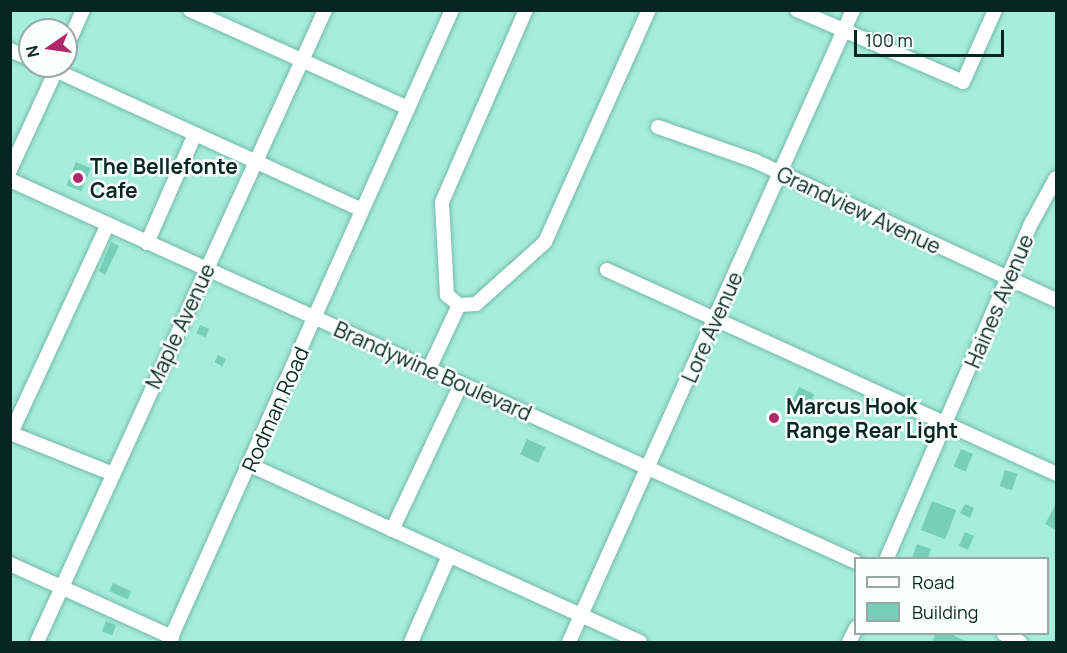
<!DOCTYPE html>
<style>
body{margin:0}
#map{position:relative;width:1067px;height:653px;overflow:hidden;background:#a6edda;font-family:Manrope,sans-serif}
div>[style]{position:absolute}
.building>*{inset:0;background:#77cfba;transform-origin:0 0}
.roads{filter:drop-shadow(0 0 2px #73b9a7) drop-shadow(0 0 2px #73b9a7)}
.minor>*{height:14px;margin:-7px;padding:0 7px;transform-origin:7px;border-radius:7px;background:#fff}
.dots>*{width:16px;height:16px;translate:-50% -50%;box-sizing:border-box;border:3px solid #f8fffd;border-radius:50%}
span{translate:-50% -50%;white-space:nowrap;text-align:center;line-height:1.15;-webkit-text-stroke:5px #f8fffd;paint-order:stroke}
.poi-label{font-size:21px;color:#07261f;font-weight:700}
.left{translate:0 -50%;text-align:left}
.street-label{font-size:21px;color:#07261f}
.frame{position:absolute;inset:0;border:12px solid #07261f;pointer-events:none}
.legend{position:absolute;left:854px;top:557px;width:195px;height:78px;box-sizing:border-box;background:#f8fffd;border:2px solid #98a8a4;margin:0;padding:8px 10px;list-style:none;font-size:18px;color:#07261f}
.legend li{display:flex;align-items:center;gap:12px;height:30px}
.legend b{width:30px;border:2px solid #98a8a4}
.north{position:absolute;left:18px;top:18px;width:60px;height:60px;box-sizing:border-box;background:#f8fffd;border:2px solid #98a8a4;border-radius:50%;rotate:257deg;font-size:16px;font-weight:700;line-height:24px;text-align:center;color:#07261f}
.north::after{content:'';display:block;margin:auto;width:21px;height:27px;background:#b0286a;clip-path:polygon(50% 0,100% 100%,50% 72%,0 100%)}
.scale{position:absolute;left:854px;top:30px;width:150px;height:27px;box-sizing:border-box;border:3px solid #07261f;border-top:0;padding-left:8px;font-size:18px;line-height:21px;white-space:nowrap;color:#07261f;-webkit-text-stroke:4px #f8fffd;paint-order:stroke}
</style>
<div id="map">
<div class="building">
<i style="left:76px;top:162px;width:16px;height:25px;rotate:22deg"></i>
<i style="clip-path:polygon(111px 242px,119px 246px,105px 275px,99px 271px)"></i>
<i style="left:200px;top:325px;width:10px;height:9px;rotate:24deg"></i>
<i style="left:218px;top:355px;width:9px;height:8px;rotate:27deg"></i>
<i style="left:799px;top:387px;width:17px;height:16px;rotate:25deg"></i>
<i style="left:527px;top:439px;width:20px;height:17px;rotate:24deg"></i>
<i style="left:961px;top:449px;width:13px;height:19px;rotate:23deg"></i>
<i style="left:1005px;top:470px;width:13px;height:17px;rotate:18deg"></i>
<i style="left:932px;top:501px;width:26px;height:31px;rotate:21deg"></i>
<i style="clip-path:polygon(965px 504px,974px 508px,970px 518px,960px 513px)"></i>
<i style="clip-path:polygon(1056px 504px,1056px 530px,1045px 524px)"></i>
<i style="left:965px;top:532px;width:10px;height:15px;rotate:24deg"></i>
<i style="clip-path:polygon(917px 544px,931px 549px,928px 558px,912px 558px)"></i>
<i style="left:113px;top:583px;width:20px;height:9px;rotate:24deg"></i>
<i style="left:106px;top:621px;width:11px;height:11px;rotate:22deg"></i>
<i style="clip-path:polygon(936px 633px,948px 633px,968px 642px,932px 642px)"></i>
</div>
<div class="roads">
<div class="minor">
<i style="left:190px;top:10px;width:239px;rotate:24.2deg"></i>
<i style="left:797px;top:10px;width:181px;rotate:23.4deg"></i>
<i style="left:963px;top:82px;width:79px;rotate:-66deg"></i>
<i style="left:66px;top:48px;width:42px;rotate:-65.9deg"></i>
<i style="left:10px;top:50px;width:22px;rotate:24deg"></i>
<i style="left:46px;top:66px;width:347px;rotate:24.5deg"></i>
<i style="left:658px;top:127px;width:103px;rotate:19.3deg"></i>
<i style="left:755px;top:161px;width:332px;rotate:24.8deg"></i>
<i style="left:10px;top:170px;width:115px;rotate:-65.2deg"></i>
<i style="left:10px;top:180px;width:928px;rotate:24.3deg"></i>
<i style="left:147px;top:243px;width:119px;rotate:-66.2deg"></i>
<i style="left:607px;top:270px;width:493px;rotate:24.4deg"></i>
<i style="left:459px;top:305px;width:17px;rotate:-3deg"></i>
<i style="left:476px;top:304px;width:93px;rotate:-41.9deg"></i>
<i style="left:545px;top:242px;width:254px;rotate:-65.9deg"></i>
<i style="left:429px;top:369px;width:71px;rotate:-64.9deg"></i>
<i style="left:459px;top:305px;width:16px;rotate:-140deg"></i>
<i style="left:447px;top:295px;width:93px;rotate:-93.1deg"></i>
<i style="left:442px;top:202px;width:210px;rotate:-66.4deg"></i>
<i style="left:10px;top:433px;width:111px;rotate:21.7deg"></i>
<i style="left:11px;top:433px;width:230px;rotate:-65.1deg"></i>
<i style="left:250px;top:465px;width:428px;rotate:24.4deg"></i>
<i style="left:392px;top:530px;width:161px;rotate:-64.7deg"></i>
<i style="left:887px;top:558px;width:366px;rotate:-66.7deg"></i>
<i style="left:1032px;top:222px;width:50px;rotate:-61.4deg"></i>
<i style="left:10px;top:564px;width:178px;rotate:24.3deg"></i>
<i style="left:1004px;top:634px;width:18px;rotate:27deg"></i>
<i style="left:37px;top:642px;width:695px;rotate:-65.5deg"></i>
<i style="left:169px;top:642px;width:692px;rotate:-65.88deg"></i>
<i style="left:411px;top:642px;width:94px;rotate:-66.2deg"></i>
<i style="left:569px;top:642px;width:693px;rotate:-65.8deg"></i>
<i style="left:849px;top:642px;width:16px;rotate:-63deg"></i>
</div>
</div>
<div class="dots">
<i style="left:78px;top:178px;background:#b0286a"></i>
<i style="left:774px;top:418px;background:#b0286a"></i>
</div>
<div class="poi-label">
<span class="left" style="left:90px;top:178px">The Bellefonte<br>Cafe</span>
<span class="left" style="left:786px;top:418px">Marcus Hook<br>Range Rear Light</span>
</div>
<div class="street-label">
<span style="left:859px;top:210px;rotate:25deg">Grandview Avenue</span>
<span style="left:999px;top:301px;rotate:-67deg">Haines Avenue</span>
<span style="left:180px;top:326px;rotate:-65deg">Maple Avenue</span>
<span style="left:712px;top:327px;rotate:-66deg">Lore Avenue</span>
<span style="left:433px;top:371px;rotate:24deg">Brandywine Boulevard</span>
<span style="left:275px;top:409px;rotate:-66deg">Rodman Road</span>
</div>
<div class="frame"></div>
<ul class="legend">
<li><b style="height:8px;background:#fff"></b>Road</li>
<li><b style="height:16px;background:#77cfba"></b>Building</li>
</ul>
<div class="north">N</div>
<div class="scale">100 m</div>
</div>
